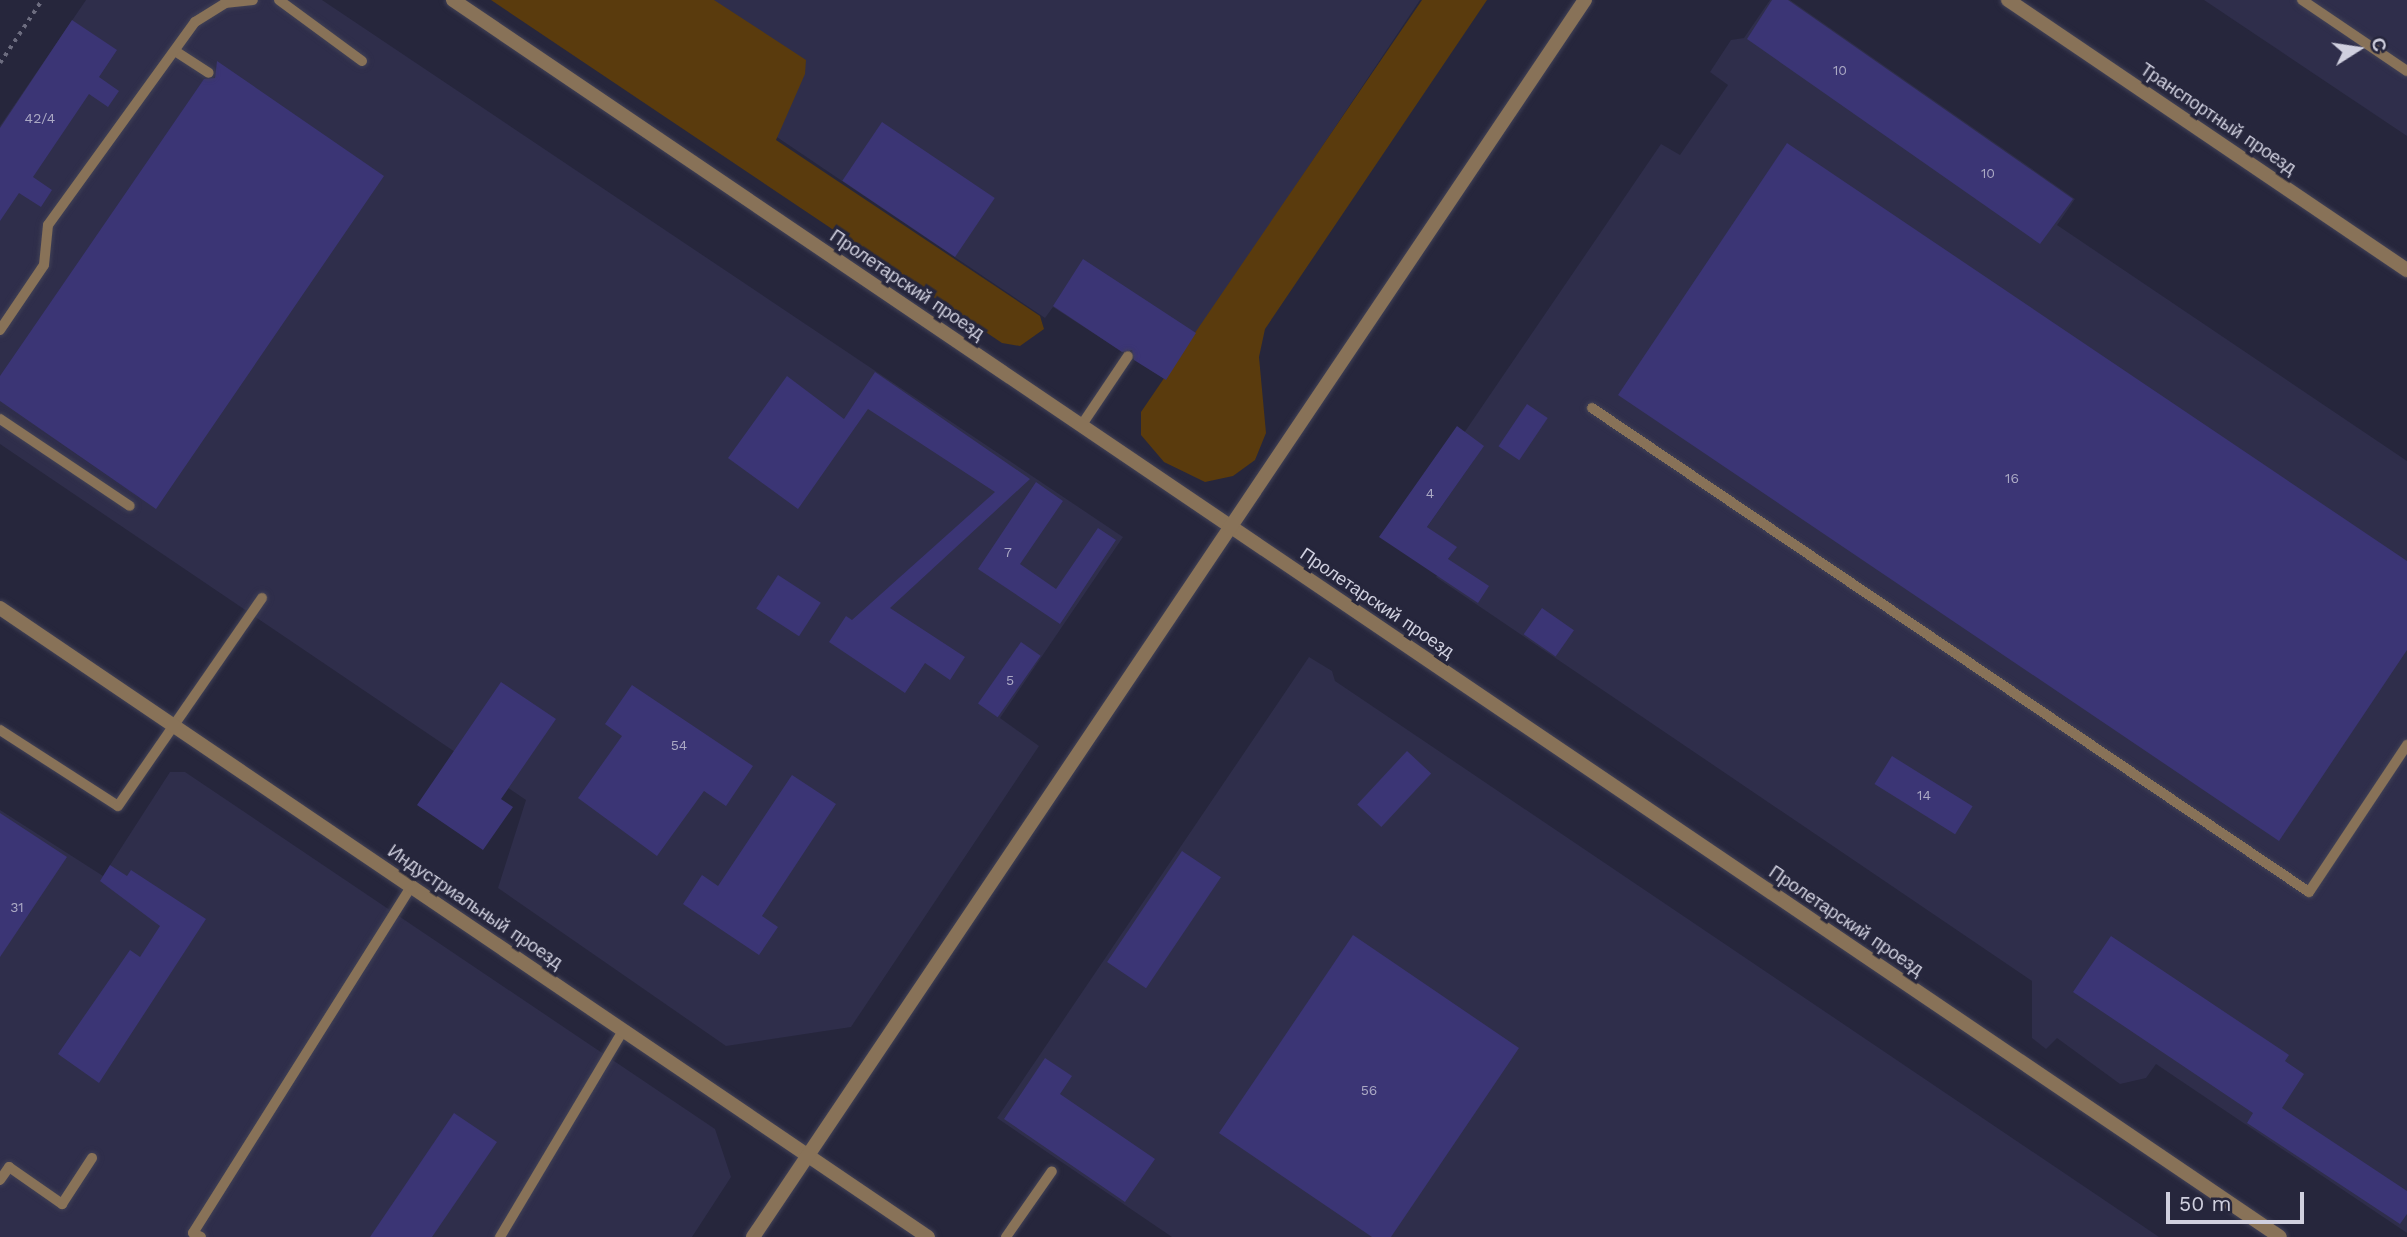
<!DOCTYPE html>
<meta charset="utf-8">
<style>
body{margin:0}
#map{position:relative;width:2407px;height:1237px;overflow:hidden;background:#26263c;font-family:"Work Sans",sans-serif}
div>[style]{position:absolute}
.built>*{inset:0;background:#2f2e4b}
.green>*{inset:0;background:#5a3b0d}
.building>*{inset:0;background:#3b3575;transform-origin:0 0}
.path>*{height:3.5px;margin-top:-1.75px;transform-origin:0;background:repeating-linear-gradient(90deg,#6c6c7f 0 3.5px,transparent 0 8.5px)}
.roads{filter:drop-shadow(0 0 2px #414156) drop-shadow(0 0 2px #414156)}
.lane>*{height:10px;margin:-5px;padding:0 5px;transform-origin:5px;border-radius:5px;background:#887258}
.street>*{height:14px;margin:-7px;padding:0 7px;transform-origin:7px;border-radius:7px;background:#887258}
span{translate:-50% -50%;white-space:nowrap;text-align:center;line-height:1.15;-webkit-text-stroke:7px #26263c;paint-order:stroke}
.number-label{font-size:14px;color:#aba9c4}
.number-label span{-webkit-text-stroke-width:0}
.street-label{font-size:18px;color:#d0d0df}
.north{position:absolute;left:2323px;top:14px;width:70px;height:70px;-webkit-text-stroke:5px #26263c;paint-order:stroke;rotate:78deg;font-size:19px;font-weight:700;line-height:28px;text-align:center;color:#d0d0df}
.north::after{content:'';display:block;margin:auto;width:24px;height:32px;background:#d0d0df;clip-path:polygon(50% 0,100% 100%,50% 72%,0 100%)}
.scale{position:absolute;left:2166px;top:1192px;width:138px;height:32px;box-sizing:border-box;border:4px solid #d0d0df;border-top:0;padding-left:9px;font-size:21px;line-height:24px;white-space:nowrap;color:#d0d0df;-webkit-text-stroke:5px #26263c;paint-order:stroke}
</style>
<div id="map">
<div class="built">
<i style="clip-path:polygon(86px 0,322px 0,1123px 537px,1000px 718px,1039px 746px,851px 1027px,726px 1046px,498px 888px,526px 800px,0 444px,0 126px)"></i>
<i style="clip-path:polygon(574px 0,1420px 0,1166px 380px,1053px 307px,1045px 318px)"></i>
<i style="clip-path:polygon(1770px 0,1790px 0,2075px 199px,2057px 225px,2407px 461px,2407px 1233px,2156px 1064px,2146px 1078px,2120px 1084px,2057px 1038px,2046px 1049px,2032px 1038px,2032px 981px,1436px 577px,1456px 547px,1427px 527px,1474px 460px,1464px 433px,1661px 144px,1680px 155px,1728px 85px,1710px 72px,1731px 40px,1744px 38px)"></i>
<i style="clip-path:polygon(2204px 0,2407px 0,2407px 136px)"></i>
<i style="clip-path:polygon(1309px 657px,1332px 671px,1335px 681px,2159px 1237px,1172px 1237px,997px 1118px)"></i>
<i style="clip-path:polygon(170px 772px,185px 772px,715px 1129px,731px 1177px,692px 1237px,0 1237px,0 810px,103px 876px)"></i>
</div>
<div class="green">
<i style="clip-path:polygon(491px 0,714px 0,806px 60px,805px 74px,776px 140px,1040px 316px,1044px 329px,1020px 346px,1002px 343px)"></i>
<i style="clip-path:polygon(1422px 0,1487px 0,1265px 329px,1259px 357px,1266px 433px,1255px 460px,1233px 476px,1205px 482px,1164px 462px,1141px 435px,1141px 412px)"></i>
</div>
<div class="building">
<i style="clip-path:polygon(1772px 0,1788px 0,2073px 199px,2040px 244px,1747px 39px)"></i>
<i style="clip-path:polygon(72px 20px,117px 50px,99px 77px,119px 91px,108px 107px,89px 94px,33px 177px,52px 190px,41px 207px,19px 193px,0 221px,0 128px)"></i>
<i style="clip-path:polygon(217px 61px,384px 176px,156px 509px,0 401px,0 376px,204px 79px,215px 78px)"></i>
<i style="left:882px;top:122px;width:136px;height:71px;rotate:34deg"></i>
<i style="clip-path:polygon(1787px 143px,2407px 561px,2407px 650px,2279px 841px,1618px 395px)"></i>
<i style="clip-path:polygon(1083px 259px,1196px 333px,1166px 380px,1134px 360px,1132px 350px,1122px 352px,1053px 306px)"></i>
<i style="clip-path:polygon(875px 372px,1030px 479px,890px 608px,965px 657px,950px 680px,925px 663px,905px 693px,829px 642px,846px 616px,852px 620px,995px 492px,868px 409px,798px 509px,728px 458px,787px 376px,844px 419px)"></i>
<i style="left:1527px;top:404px;width:25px;height:51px;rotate:34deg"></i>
<i style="clip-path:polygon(1457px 426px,1484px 446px,1427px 527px,1457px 547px,1448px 559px,1489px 586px,1478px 603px,1379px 537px)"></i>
<i style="clip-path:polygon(1036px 482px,1063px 501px,1020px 564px,1056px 589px,1098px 528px,1116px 540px,1060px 624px,978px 569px)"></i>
<i style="left:778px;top:575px;width:51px;height:40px;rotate:33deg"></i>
<i style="left:1542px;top:608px;width:39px;height:32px;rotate:35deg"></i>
<i style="left:1021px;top:642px;width:24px;height:75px;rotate:35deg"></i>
<i style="clip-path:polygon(501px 682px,556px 719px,501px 799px,513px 807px,483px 850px,417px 805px)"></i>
<i style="clip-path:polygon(632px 685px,753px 766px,726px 806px,704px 791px,657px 856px,578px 798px,622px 736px,605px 724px)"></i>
<i style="left:1407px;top:751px;width:33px;height:73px;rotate:43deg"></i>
<i style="left:1892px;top:756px;width:95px;height:33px;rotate:32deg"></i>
<i style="clip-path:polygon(792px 775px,836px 804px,762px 916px,778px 927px,759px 955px,683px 904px,702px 875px,718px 886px)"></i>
<i style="clip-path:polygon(0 813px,67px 857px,0 957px)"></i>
<i style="left:1182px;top:851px;width:47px;height:134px;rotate:34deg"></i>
<i style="clip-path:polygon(110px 865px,127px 876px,131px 870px,206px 919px,99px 1083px,58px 1054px,130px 950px,140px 957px,160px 926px,100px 881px)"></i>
<i style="clip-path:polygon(1353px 935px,1519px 1048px,1391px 1237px,1372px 1237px,1219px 1133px)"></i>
<i style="clip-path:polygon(2111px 936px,2289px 1055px,2285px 1061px,2304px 1074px,2282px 1108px,2407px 1191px,2407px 1214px,2400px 1224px,2247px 1123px,2253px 1113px,2073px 992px)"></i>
<i style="clip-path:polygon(1045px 1058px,1072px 1076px,1060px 1094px,1155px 1159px,1125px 1202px,1004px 1119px)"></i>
<i style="clip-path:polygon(454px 1113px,497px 1142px,432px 1237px,370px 1237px)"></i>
</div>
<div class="path">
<i style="left:0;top:63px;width:76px;rotate:-56.3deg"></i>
</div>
<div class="roads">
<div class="lane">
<i style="left:279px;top:0;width:103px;rotate:36.3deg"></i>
<i style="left:2302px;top:0;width:127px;rotate:34.1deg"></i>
<i style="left:175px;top:51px;width:40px;rotate:32.9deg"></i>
<i style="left:0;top:330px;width:78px;rotate:-55.9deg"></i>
<i style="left:44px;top:265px;width:40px;rotate:-84.3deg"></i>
<i style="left:48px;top:225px;width:251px;rotate:-54.1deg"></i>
<i style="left:195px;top:22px;width:36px;rotate:-32deg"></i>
<i style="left:225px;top:3px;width:28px;rotate:-6deg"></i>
<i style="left:1592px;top:408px;width:865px;rotate:34.02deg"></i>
<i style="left:2309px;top:892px;width:177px;rotate:-56.3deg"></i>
<i style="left:0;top:419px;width:156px;rotate:33.8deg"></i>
<i style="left:1081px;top:426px;width:84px;rotate:-56.1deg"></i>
<i style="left:0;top:730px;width:140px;rotate:32.8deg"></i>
<i style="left:118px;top:806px;width:253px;rotate:-55.3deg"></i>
<i style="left:0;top:1180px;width:16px;rotate:-55deg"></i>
<i style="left:9px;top:1167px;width:65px;rotate:34.9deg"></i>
<i style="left:62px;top:1204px;width:55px;rotate:-56.9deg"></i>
<i style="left:201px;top:1237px;width:9px;rotate:-153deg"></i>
<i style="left:193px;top:1233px;width:409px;rotate:-57.8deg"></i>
<i style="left:500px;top:1237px;width:240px;rotate:-59.2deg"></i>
<i style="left:1006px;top:1237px;width:80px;rotate:-55.1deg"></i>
</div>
<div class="street">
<i style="left:453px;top:0;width:2206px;rotate:34.1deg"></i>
<i style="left:2008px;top:0;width:482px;rotate:34.1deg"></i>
<i style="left:0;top:608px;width:1121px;rotate:34.13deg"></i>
<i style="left:753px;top:1237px;width:1491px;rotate:-56.08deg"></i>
</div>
</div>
<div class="number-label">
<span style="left:1840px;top:70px">10</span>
<span style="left:40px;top:118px">42/4</span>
<span style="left:1988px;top:173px">10</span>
<span style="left:2012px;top:478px">16</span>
<span style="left:1430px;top:493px">4</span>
<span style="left:1008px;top:552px">7</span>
<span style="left:1010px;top:680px">5</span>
<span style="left:679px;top:745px">54</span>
<span style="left:1924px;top:795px">14</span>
<span style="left:17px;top:907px">31</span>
<span style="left:1369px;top:1090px">56</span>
</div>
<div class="street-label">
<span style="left:2218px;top:119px;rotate:34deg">Транспортный проезд</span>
<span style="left:907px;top:285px;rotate:34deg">Пролетарский проезд</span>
<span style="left:1377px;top:603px;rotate:34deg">Пролетарский проезд</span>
<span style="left:475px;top:907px;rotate:34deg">Индустриальный проезд</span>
<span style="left:1846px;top:921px;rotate:34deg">Пролетарский проезд</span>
</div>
<div class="north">С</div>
<div class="scale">50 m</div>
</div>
